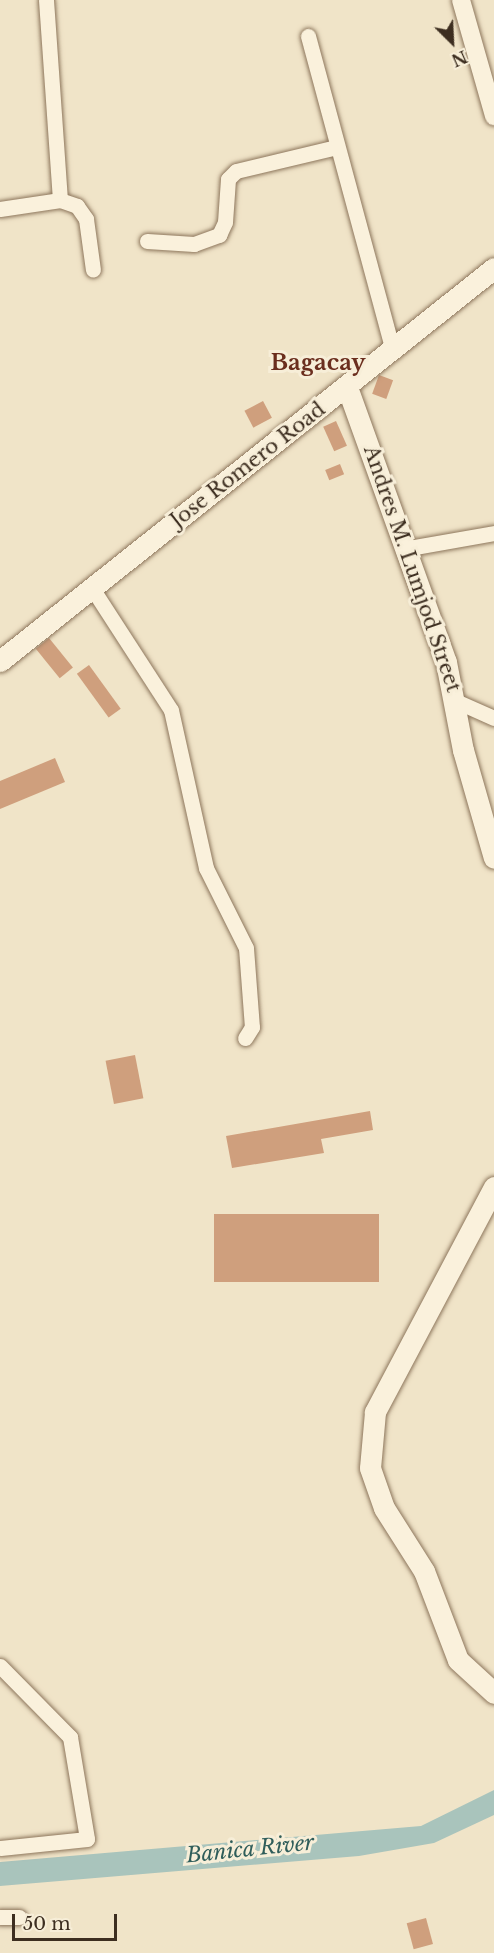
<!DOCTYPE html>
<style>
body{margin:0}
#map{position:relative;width:494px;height:1953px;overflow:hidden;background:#f0e4c8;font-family:"Libre Baskerville",serif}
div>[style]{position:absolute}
.water>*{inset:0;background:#a9c4bc}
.building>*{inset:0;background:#cf9f7d;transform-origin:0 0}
.roads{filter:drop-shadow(0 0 2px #8d765c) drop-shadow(0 0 2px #8d765c)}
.minor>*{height:15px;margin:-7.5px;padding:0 7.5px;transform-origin:7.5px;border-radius:7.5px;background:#faf1dc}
.tertiary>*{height:18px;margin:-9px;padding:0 9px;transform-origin:9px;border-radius:9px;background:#faf1dc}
.secondary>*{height:21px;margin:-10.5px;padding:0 10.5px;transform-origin:10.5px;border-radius:10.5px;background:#faf1dc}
span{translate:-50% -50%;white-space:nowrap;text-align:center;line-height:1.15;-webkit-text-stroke:6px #f7eed8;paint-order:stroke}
.street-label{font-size:20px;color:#3d2e20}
.water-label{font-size:21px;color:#2f5d5a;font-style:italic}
.quarter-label{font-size:22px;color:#6b2e1e;font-weight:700}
.north{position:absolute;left:422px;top:12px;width:60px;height:60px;-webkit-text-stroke:4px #f7eed8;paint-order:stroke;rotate:156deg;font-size:16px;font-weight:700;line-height:24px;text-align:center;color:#3d2e20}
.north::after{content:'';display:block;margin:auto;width:21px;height:27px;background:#3d2e20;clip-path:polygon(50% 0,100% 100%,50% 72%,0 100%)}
.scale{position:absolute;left:12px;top:1914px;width:105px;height:27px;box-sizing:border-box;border:3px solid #3d2e20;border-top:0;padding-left:8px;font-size:18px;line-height:21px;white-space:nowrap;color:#3d2e20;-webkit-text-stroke:4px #f7eed8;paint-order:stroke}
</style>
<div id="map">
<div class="water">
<i style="clip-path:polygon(494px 1790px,494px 1815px,434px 1843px,359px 1856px,0 1886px,0 1862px,421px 1826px)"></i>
</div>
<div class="building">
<i style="left:379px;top:375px;width:15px;height:20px;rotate:20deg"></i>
<i style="left:263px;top:401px;width:19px;height:21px;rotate:62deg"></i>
<i style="left:336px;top:421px;width:27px;height:14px;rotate:66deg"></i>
<i style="left:340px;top:464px;width:11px;height:16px;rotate:68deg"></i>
<i style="left:49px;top:638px;width:38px;height:17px;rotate:51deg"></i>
<i style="left:89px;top:665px;width:54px;height:15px;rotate:54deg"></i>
<i style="clip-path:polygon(55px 758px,65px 782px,0 809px,0 781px)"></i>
<i style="left:135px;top:1055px;width:44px;height:30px;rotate:79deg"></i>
<i style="clip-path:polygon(370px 1111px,373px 1130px,321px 1139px,324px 1153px,232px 1168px,226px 1136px)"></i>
<i style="left:214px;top:1214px;width:165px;height:68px"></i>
<i style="left:426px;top:1918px;width:27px;height:20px;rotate:75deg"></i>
</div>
<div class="roads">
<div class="minor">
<i style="left:46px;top:0;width:200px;rotate:86deg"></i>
<i style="left:308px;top:36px;width:325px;rotate:74.9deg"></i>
<i style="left:0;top:209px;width:61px;rotate:-8.5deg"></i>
<i style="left:60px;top:200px;width:18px;rotate:19deg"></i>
<i style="left:77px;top:206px;width:16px;rotate:55deg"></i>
<i style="left:86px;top:219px;width:51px;rotate:82.2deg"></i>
<i style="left:147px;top:241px;width:47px;rotate:3.7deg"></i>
<i style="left:194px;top:244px;width:27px;rotate:-20deg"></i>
<i style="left:219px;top:235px;width:14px;rotate:-65deg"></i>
<i style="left:225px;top:222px;width:43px;rotate:-86deg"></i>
<i style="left:228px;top:179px;width:11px;rotate:-45deg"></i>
<i style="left:236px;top:171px;width:104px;rotate:-13.4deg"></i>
<i style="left:409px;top:548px;width:86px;rotate:-10deg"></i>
<i style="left:92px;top:588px;width:145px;rotate:57.1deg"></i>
<i style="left:171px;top:710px;width:162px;rotate:77.5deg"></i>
<i style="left:206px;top:868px;width:89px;rotate:63.4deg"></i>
<i style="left:246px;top:948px;width:79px;rotate:85.7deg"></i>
<i style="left:252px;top:1027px;width:13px;rotate:122deg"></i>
<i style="left:458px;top:702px;width:39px;rotate:24deg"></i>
<i style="left:0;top:1666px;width:100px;rotate:45.4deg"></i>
<i style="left:70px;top:1737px;width:103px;rotate:80.5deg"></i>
<i style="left:87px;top:1839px;width:87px;rotate:174.1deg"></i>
<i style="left:0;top:1917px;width:19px"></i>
</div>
<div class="tertiary">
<i style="left:461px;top:0;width:121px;rotate:74.1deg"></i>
</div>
<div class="secondary">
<i style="left:347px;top:387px;width:292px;rotate:70.2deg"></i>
<i style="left:446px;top:662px;width:90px;rotate:79.1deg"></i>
<i style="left:463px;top:750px;width:112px;rotate:74deg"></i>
<i style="left:0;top:661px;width:631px;rotate:-38.5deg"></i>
<i style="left:494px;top:1187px;width:255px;rotate:117.9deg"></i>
<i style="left:375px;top:1412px;width:56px;rotate:95.1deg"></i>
<i style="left:370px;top:1468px;width:42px;rotate:70.7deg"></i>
<i style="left:384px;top:1508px;width:75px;rotate:57.6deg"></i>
<i style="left:424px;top:1571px;width:95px;rotate:69.1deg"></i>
<i style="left:458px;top:1660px;width:49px;rotate:42.5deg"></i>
</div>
</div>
<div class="street-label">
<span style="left:248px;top:465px;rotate:-38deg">Jose Romero Road</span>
<span style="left:412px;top:569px;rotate:71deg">Andres M. Lumjod Street</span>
</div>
<div class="water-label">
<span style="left:250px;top:1849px;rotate:-6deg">Banica River</span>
</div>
<div class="quarter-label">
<span style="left:318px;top:363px">Bagacay</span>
</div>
<div class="north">N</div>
<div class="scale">50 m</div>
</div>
